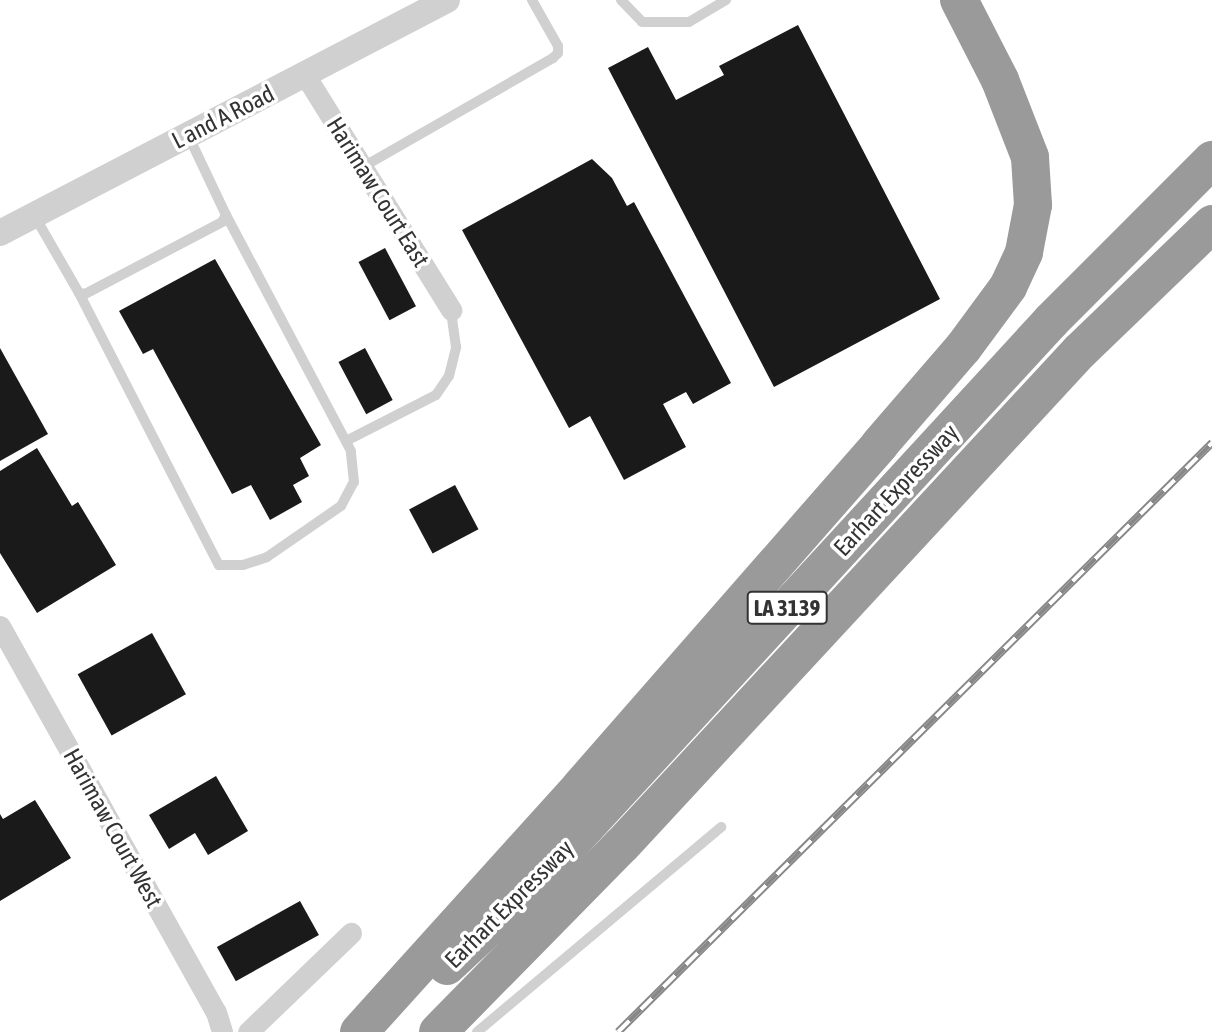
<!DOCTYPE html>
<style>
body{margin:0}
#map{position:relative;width:1212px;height:1032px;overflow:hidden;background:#fff;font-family:"Asap Condensed",sans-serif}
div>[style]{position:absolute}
.building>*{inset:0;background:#1a1a1a;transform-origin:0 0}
.service>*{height:10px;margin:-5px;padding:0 5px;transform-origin:5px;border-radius:5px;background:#d0d0d0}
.minor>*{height:21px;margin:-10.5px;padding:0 10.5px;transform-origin:10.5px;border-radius:10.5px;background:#d0d0d0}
.tertiary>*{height:26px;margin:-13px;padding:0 13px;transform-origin:13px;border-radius:13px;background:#d0d0d0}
.motorway>*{height:38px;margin:-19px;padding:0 19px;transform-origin:19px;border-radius:19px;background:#9a9a9a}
.rail>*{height:8px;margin-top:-4px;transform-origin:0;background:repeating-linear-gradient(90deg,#fff 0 16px,#888 0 32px);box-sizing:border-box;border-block:2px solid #888}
span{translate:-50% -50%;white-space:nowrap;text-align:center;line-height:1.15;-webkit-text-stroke:7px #fff;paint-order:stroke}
.shield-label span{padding:2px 5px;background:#fff;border:2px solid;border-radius:5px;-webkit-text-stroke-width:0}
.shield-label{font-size:23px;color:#333;font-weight:700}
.street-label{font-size:24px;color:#333}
</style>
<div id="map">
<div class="building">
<i style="clip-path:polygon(798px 25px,940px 299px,774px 387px,608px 68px,648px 47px,676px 100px,724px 75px,719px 66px)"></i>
<i style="clip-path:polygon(592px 159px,612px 178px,627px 206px,634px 202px,731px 383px,693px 404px,686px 392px,663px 404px,686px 447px,624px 480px,590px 416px,569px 428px,462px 230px)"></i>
<i style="left:385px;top:248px;width:66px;height:30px;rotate:62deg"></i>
<i style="clip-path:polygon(215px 259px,321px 445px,300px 458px,309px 476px,293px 485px,302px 502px,270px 520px,251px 485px,232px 494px,153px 349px,143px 354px,119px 311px)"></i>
<i style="clip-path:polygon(0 348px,48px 434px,0 461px)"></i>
<i style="left:365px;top:348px;width:59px;height:30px;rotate:62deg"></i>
<i style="clip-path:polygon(37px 448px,72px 506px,78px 502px,116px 565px,37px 613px,0 553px,0 471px)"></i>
<i style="left:455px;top:485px;width:50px;height:52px;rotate:62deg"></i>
<i style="left:152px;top:633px;width:70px;height:85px;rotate:61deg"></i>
<i style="clip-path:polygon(216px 776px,248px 831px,208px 855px,195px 833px,169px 849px,149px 815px)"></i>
<i style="clip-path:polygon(35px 800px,71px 858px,0 901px,0 814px,3px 819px)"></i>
<i style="left:300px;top:901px;width:39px;height:95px;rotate:61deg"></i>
</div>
<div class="service">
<i style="left:621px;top:0;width:30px;rotate:46deg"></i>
<i style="left:642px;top:22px;width:47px"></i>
<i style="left:689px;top:22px;width:43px;rotate:-30.7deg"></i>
<i style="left:361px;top:168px;width:221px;rotate:-29.8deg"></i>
<i style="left:553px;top:58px;width:7px;rotate:-45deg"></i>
<i style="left:558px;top:53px;width:7px;rotate:-90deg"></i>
<i style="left:558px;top:46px;width:53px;rotate:-119.5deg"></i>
<i style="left:34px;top:215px;width:90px;rotate:60deg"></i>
<i style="left:79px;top:293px;width:6px;rotate:9deg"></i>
<i style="left:85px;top:294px;width:155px;rotate:-27.7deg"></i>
<i style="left:222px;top:222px;width:8px;rotate:-60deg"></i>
<i style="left:226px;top:215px;width:89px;rotate:-115.4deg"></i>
<i style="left:79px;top:293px;width:306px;rotate:62.8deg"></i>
<i style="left:219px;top:565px;width:24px"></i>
<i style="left:243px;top:565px;width:25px;rotate:-18deg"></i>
<i style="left:267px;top:557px;width:90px;rotate:-34.6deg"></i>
<i style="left:341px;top:506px;width:27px;rotate:-62deg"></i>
<i style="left:354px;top:482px;width:31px;rotate:-96deg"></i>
<i style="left:351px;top:451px;width:267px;rotate:-117.9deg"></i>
<i style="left:346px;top:441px;width:101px;rotate:-27.1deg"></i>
<i style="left:436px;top:395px;width:23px;rotate:-56deg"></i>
<i style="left:449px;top:376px;width:30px;rotate:-76deg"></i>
<i style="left:456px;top:347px;width:37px;rotate:-98deg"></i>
<i style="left:477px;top:1032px;width:319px;rotate:-40deg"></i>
</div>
<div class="minor">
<i style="left:305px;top:75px;width:277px;rotate:58.1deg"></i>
<i style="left:0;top:626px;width:442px;rotate:60.8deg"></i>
<i style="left:216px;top:1012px;width:21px;rotate:73deg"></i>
<i style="left:248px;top:1032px;width:143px;rotate:-43.9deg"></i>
</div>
<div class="tertiary">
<i style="left:0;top:233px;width:504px;rotate:-27.53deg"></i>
</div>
<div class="motorway">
<i style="left:447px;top:966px;width:108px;rotate:-43.1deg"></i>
<i style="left:526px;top:892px;width:776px;rotate:-47.4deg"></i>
<i style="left:1051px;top:321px;width:228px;rotate:-45deg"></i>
<i style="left:359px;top:1032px;width:331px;rotate:-47.9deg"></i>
<i style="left:581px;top:786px;width:454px;rotate:-48.8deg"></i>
<i style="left:880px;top:444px;width:127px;rotate:-49.2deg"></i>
<i style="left:963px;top:348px;width:76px;rotate:-53.6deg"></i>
<i style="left:1008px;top:287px;width:38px;rotate:-65deg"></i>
<i style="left:1024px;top:252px;width:48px;rotate:-79.2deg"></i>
<i style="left:1033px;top:205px;width:48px;rotate:-93.6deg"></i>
<i style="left:1030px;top:157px;width:83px;rotate:-111.3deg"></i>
<i style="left:1000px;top:80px;width:90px;rotate:-117.1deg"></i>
<i style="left:438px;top:1032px;width:262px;rotate:-45.5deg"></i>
<i style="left:622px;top:845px;width:674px;rotate:-47.17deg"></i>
<i style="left:1080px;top:351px;width:183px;rotate:-43.9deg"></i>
</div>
<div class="rail">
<i style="left:618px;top:1032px;width:837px;rotate:-44.76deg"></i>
</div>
<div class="shield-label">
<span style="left:787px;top:608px">LA 3139</span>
</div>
<div class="street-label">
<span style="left:223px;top:117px;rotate:-27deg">L and A Road</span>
<span style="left:378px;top:192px;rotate:58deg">Harimaw Court East</span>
<span style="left:896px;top:490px;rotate:-47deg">Earhart Expressway</span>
<span style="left:113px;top:828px;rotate:61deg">Harimaw Court West</span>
<span style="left:509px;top:904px;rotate:-45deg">Earhart Expressway</span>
</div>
</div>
